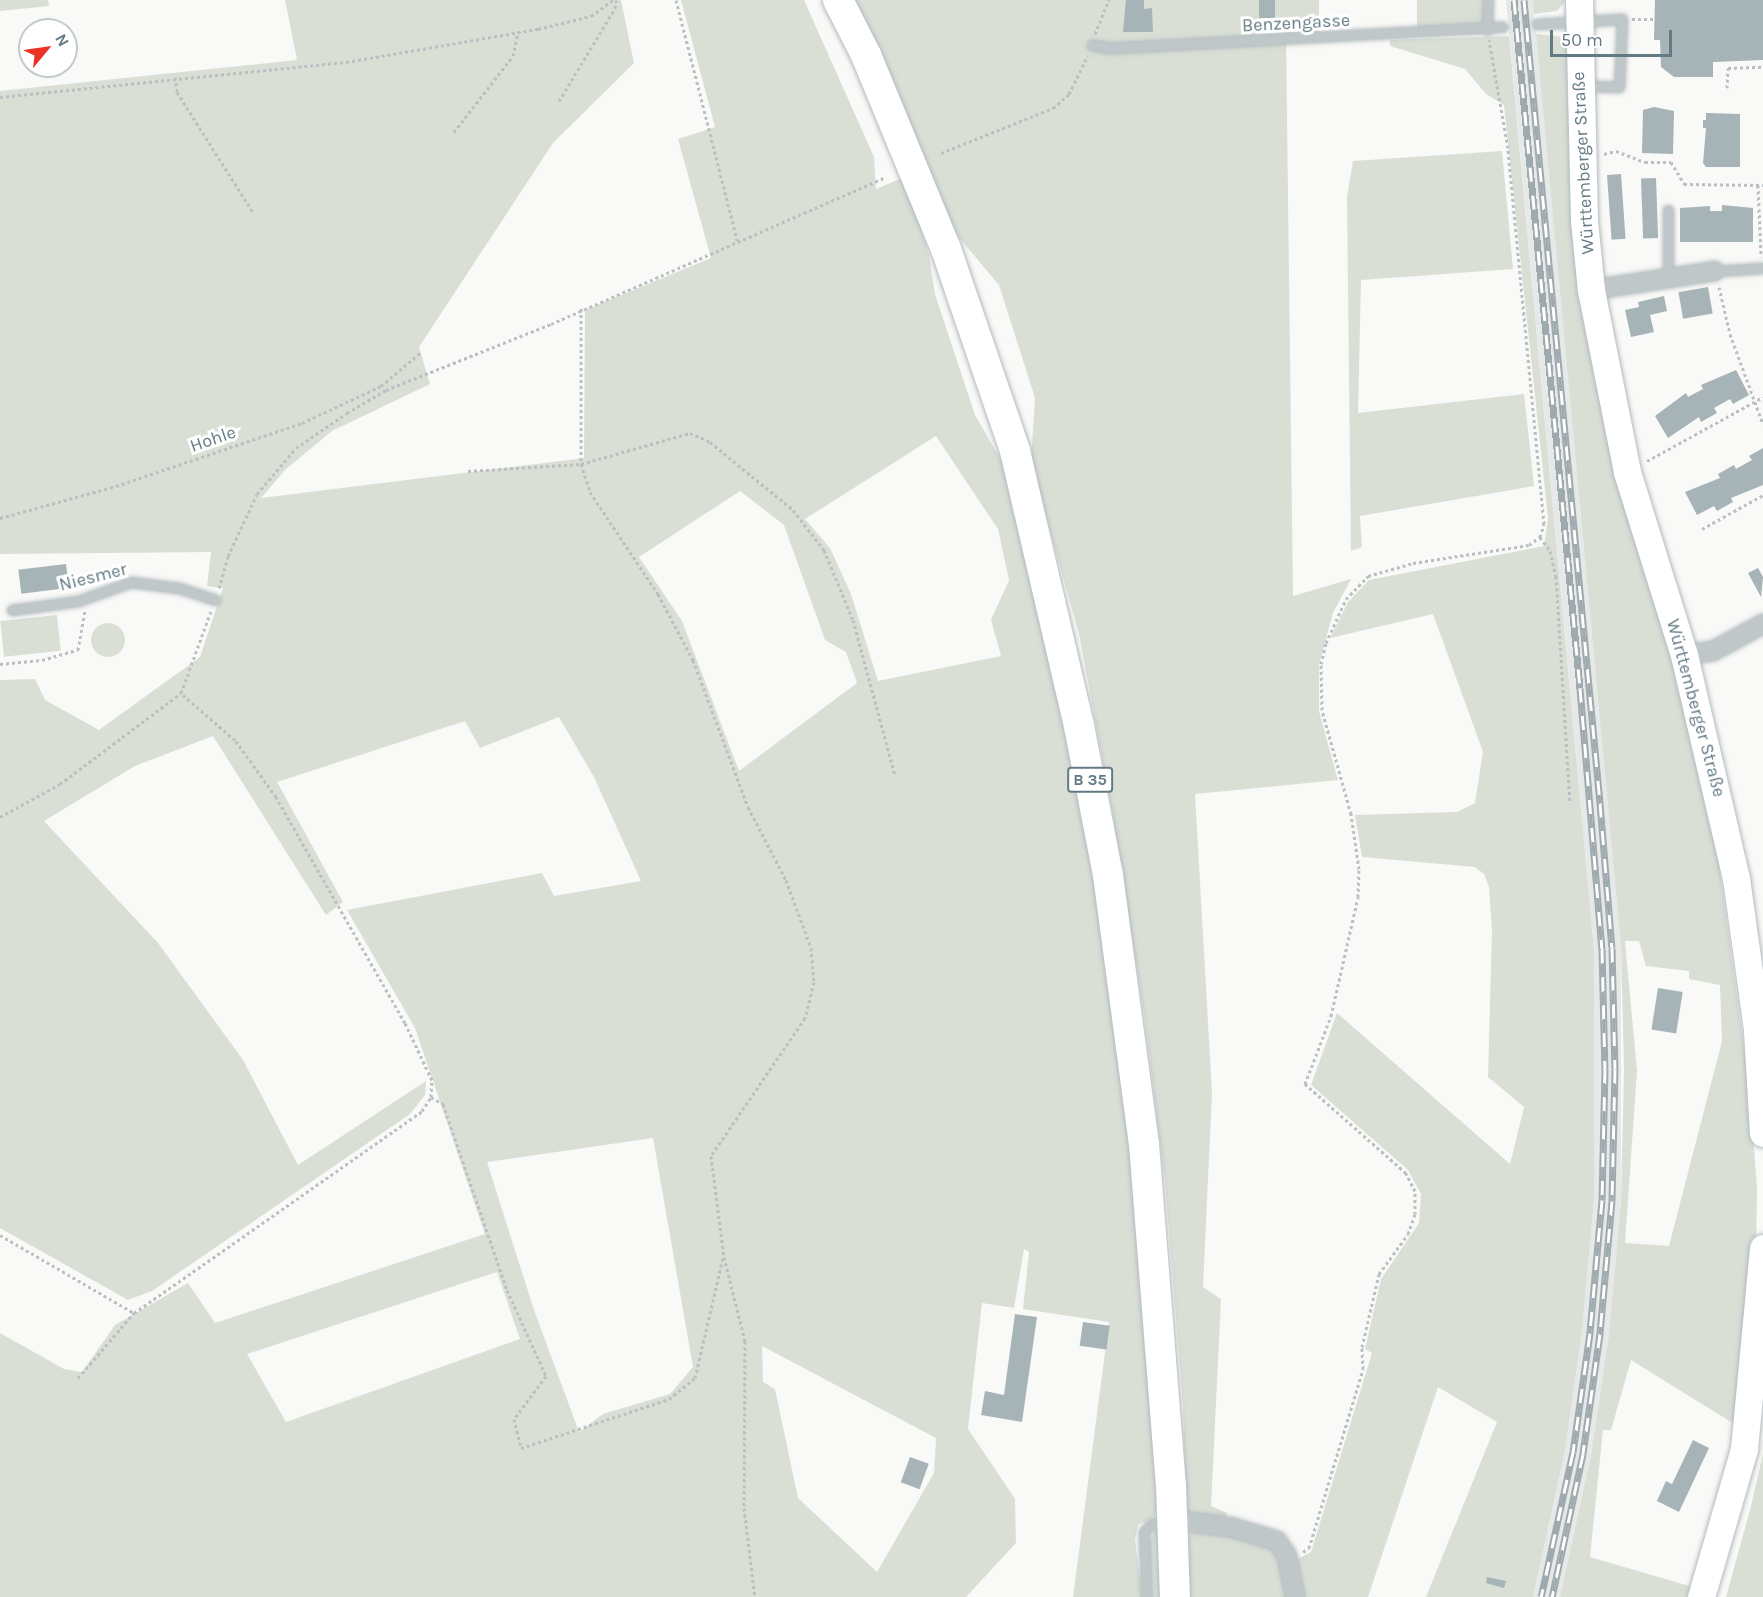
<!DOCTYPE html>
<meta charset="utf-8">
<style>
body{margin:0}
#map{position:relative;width:1763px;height:1597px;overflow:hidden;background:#f9f9f7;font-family:Karla,sans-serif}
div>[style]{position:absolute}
.built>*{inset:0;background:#e7e9e8}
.green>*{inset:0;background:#dadfd6;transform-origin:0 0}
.round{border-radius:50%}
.building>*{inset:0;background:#a6b3b7;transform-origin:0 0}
.path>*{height:3px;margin-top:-1.5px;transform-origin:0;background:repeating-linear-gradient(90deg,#babfc1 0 3px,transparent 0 6px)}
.roads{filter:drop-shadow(0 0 2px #b2bbbe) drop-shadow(0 0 2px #b2bbbe)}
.lane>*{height:9px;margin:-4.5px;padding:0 4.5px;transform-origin:4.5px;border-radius:4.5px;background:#c0c7c9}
.street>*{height:18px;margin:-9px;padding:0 9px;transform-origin:9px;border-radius:9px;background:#c0c7c9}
.secondary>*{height:27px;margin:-13.5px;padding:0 13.5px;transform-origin:13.5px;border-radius:13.5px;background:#fff}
.primary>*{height:30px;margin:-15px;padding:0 15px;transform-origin:15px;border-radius:15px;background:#fff}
.rail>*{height:7px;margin-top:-3.5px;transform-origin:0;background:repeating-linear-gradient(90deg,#fff 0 14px,#9faaae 0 28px);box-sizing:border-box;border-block:2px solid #9faaae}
span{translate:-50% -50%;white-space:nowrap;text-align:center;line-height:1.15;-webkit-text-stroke:6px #fff;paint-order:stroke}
.shield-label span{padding:2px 4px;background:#fff;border:2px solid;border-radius:4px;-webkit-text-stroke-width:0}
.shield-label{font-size:16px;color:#637a83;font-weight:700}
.street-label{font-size:18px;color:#637a83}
.north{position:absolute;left:18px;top:18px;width:60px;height:60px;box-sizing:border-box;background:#fff;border:2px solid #c1cacd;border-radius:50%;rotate:61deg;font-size:16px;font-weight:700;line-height:24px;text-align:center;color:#637a83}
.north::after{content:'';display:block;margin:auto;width:21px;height:27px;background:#ea3226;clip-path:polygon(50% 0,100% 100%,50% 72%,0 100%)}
.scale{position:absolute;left:1550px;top:30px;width:122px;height:27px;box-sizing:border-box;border:3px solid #637a83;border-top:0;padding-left:8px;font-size:18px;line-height:21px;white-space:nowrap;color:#637a83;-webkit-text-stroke:4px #fff;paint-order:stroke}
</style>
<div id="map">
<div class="built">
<i style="clip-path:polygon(1506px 0,1533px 0,1621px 947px,1621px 1201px,1609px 1334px,1591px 1455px,1560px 1597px,1533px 1597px,1565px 1451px,1582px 1332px,1594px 1200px,1594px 949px)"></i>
</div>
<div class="green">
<i style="clip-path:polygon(0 0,48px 0,49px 6px,0 11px)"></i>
<i style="clip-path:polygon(evenodd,285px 0,621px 0,634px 63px,553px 143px,419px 347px,430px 384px,332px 431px,285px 470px,261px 498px,584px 458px,585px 310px,711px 258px,678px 139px,715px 127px,681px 0,804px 0,874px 157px,876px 189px,905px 177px,929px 255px,935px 294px,975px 415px,1004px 465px,1088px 830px,1120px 1050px,1148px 1306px,1160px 1500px,1155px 1516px,1138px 1525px,1135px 1540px,1142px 1597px,1073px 1597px,1109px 1322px,1023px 1309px,1029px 1252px,1024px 1249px,1014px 1308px,982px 1303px,968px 1429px,1015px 1499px,1016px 1543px,966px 1597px,0 1597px,0 1333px,64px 1369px,82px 1372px,115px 1325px,188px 1283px,215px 1323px,485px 1234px,415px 1028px,347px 910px,542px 873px,554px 896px,641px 881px,594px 777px,559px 717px,480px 748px,465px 721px,277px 782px,343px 902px,326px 915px,213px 736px,135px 766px,44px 821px,158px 943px,243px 1060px,298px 1165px,426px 1081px,425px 1095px,410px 1114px,152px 1291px,128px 1300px,0 1228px,0 680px,35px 679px,45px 700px,99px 730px,200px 657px,223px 588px,207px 586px,211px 552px,0 554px,0 91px,297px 60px,285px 0,936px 436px,998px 529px,1009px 580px,991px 620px,1001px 656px,878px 681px,851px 594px,830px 548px,805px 519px,936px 436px,285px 0,740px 491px,784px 525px,825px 640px,846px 652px,857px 683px,739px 771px,682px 621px,639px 557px,740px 491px,285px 0,653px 1138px,693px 1367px,670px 1394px,603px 1414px,579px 1432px,533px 1307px,487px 1162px,653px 1138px,285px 0,497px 1272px,520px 1339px,286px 1422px,247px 1354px,497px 1272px,285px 0,762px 1346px,936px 1438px,934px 1473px,877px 1572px,798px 1498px,775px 1389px,763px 1382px,762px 1346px)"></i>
<i style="clip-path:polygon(854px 0,1319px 0,1319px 33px,1286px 35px,1293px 596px,1351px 579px,1333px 613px,1319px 665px,1319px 711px,1338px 780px,1195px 794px,1212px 1093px,1203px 1287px,1221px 1299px,1211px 1506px,1227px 1513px,1225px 1522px,1197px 1519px,1186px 1510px,1183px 1406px,1165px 1182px,1145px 1021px,1112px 809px,1079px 634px,1031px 462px,1035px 398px,999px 285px,956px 234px)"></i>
<i style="left:1417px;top:0;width:68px;height:28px"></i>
<i style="clip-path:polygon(1533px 0,1564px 0,1564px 3px,1557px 11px,1534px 14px)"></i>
<i style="clip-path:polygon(evenodd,1536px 34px,1559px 36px,1567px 45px,1573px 221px,1717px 851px,1749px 1085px,1757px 1188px,1756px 1259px,1739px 1427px,1631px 1360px,1611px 1430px,1603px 1430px,1590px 1557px,1693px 1587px,1689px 1597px,1560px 1597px,1591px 1455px,1609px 1334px,1621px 1201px,1624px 1069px,1621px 947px,1536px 34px,1625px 941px,1639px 941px,1646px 966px,1689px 971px,1689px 979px,1720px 985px,1722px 1041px,1669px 1246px,1625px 1243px,1637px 1071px,1625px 941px)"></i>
<i style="clip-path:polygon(1509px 36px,1594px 949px,1594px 1200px,1582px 1332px,1565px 1451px,1533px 1597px,1426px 1597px,1497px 1422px,1438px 1387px,1368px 1597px,1299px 1597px,1294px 1561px,1311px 1552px,1372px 1353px,1365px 1349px,1381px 1279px,1419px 1223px,1421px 1194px,1408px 1170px,1311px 1085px,1337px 1013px,1510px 1164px,1524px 1107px,1488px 1077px,1492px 931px,1489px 887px,1484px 874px,1475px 867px,1362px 857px,1355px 815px,1457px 812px,1475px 803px,1483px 752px,1433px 614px,1330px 638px,1348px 602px,1369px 580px,1544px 546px,1548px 518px,1504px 105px,1486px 94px,1465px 69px,1390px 46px,1390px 40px)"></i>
<i style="clip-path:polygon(1502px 151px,1513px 269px,1361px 280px,1358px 413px,1524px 394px,1534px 486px,1360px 516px,1362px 547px,1351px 551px,1347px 197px,1353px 161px)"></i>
<i style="left:57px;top:615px;width:36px;height:57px;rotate:84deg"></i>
<i class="round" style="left:91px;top:623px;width:34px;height:34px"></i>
<i style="clip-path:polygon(1763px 1454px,1763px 1597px,1726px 1597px,1750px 1510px)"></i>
<i style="clip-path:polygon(1198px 1529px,1274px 1543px,1291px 1597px,1189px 1597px,1188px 1536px)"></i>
<i style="clip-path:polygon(1159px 1531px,1164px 1597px,1151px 1597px,1148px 1544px,1154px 1532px)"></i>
</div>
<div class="building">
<i style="clip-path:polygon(1126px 0,1144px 0,1144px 9px,1152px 8px,1153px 32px,1123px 32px)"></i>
<i style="left:1259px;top:0;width:16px;height:18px"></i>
<i style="clip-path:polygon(1655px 0,1763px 0,1763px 60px,1713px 62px,1713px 77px,1674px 77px,1661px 67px,1660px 40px,1654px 40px)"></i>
<i style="clip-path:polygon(1654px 107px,1674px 111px,1673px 154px,1642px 153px,1643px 110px)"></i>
<i style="clip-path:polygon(1706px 113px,1740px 114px,1740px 167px,1706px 167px,1703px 163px,1706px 128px,1703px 128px,1703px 120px,1706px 120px)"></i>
<i style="left:1621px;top:174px;width:65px;height:14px;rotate:86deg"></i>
<i style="left:1656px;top:178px;width:60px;height:15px;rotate:88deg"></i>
<i style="clip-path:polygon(1722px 205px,1753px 208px,1753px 242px,1680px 242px,1680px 208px,1710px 206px,1710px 211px,1722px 211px)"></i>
<i style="left:1708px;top:287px;width:27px;height:30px;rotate:80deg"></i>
<i style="clip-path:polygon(1664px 296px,1667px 311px,1650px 315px,1654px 332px,1631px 337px,1625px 310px,1639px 307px,1638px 302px)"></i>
<i style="clip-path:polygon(1736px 370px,1749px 395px,1733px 404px,1730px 399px,1714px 408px,1717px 413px,1701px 422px,1699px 417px,1668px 438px,1655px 416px,1686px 393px,1688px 397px,1703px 389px,1701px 385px)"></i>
<i style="clip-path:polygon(1763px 448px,1763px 485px,1731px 498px,1733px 502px,1717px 511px,1714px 506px,1697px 515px,1685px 492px,1720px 478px,1718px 474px,1734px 465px,1736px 469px,1752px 460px,1749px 456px)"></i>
<i style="left:66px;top:564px;width:24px;height:48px;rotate:83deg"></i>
<i style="clip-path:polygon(1758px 568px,1763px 577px,1761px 597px,1748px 573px)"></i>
<i style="left:1658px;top:988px;width:25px;height:42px;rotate:9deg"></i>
<i style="clip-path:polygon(1015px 1314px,1037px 1317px,1022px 1422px,981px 1415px,985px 1391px,1004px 1395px)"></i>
<i style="left:1083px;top:1322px;width:27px;height:24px;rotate:8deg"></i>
<i style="clip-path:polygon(1693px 1440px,1709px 1448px,1679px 1512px,1657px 1501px,1666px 1481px,1672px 1484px)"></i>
<i style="left:910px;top:1457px;width:20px;height:27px;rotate:20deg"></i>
<i style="clip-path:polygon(1487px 1577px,1506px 1581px,1504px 1588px,1486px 1583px)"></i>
</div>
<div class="path">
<i style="left:676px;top:0;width:248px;rotate:75.7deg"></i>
<i style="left:1632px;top:19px;width:22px"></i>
<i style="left:1095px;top:34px;width:37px;rotate:-68deg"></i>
<i style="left:175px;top:77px;width:15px;rotate:82deg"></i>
<i style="left:177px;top:92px;width:144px;rotate:57.7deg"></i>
<i style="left:1727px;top:88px;width:20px;rotate:-87deg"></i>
<i style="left:1728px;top:68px;width:35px;rotate:-2deg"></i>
<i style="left:0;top:97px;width:354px;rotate:-5.8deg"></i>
<i style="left:352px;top:61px;width:189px;rotate:-9.8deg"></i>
<i style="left:538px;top:29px;width:55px;rotate:-13.8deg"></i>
<i style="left:591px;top:16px;width:27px;rotate:-36deg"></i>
<i style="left:559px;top:101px;width:109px;rotate:-58.9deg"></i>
<i style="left:615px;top:8px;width:8px;rotate:-83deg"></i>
<i style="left:454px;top:132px;width:96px;rotate:-52.2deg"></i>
<i style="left:513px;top:56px;width:24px;rotate:-78deg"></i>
<i style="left:941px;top:153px;width:121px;rotate:-21.9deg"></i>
<i style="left:1053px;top:108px;width:21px;rotate:-41deg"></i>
<i style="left:1069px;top:94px;width:43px;rotate:-64deg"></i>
<i style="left:1604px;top:154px;width:12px;rotate:-14deg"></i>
<i style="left:1616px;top:151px;width:31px;rotate:21deg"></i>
<i style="left:1645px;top:162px;width:26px"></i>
<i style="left:1671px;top:162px;width:26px;rotate:59deg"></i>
<i style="left:1684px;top:184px;width:79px;rotate:0.7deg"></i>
<i style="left:1758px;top:185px;width:72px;rotate:87.6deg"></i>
<i style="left:1719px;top:287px;width:48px;rotate:76.8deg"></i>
<i style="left:1730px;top:334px;width:96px;rotate:69.9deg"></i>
<i style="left:581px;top:308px;width:156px;rotate:90deg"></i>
<i style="left:581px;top:464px;width:29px;rotate:72deg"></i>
<i style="left:590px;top:492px;width:123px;rotate:56.3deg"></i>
<i style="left:658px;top:594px;width:75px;rotate:62.1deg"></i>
<i style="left:693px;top:660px;width:157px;rotate:69.5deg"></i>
<i style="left:748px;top:807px;width:82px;rotate:62.5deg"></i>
<i style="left:786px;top:880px;width:72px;rotate:69.8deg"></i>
<i style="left:811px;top:948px;width:34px;rotate:85deg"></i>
<i style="left:814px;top:982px;width:37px;rotate:104deg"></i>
<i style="left:805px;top:1018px;width:167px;rotate:124.3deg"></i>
<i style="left:711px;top:1156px;width:102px;rotate:82.7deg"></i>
<i style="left:724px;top:1257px;width:87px;rotate:76deg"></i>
<i style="left:745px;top:1341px;width:167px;rotate:90.3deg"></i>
<i style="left:744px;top:1508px;width:90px;rotate:83deg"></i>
<i style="left:1647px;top:461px;width:132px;rotate:-28.9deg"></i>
<i style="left:468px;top:471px;width:113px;rotate:-3.5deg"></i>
<i style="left:581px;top:464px;width:113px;rotate:-15.9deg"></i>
<i style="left:690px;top:433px;width:22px;rotate:24deg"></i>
<i style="left:710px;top:442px;width:107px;rotate:39.3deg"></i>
<i style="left:793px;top:510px;width:51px;rotate:52.2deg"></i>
<i style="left:824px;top:550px;width:76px;rotate:67.5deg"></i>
<i style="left:853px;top:620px;width:162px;rotate:74.9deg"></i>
<i style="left:0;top:518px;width:120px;rotate:-15.4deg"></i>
<i style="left:116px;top:486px;width:196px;rotate:-18.7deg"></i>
<i style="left:302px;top:423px;width:87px;rotate:-25.1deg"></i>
<i style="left:381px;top:386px;width:51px;rotate:-40.2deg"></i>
<i style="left:1702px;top:529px;width:70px;rotate:-29.1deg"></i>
<i style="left:1540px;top:537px;width:17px;rotate:54deg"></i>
<i style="left:1550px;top:551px;width:26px;rotate:77deg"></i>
<i style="left:1556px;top:576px;width:228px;rotate:86.5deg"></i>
<i style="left:219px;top:588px;width:33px;rotate:-74deg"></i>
<i style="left:228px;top:556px;width:68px;rotate:-64.9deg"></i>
<i style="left:257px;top:494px;width:60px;rotate:-49.7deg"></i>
<i style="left:296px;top:448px;width:62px;rotate:-34.5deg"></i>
<i style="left:347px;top:413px;width:45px;rotate:-30.5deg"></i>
<i style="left:386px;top:390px;width:178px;rotate:-21.8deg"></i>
<i style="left:551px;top:324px;width:363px;rotate:-23.7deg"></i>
<i style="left:0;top:664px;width:42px;rotate:-5.4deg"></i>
<i style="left:42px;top:660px;width:37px;rotate:-16deg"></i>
<i style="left:78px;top:650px;width:39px;rotate:-80deg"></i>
<i style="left:0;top:817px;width:68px;rotate:-28.8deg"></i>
<i style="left:60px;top:784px;width:151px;rotate:-36.9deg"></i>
<i style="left:431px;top:1097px;width:14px;rotate:30deg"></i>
<i style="left:443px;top:1104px;width:197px;rotate:71deg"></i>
<i style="left:507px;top:1290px;width:94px;rotate:65.6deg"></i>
<i style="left:546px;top:1376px;width:54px;rotate:126.7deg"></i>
<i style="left:514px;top:1419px;width:30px;rotate:76deg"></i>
<i style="left:521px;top:1448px;width:156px;rotate:-18.3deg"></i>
<i style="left:669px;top:1399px;width:33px;rotate:-39deg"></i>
<i style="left:695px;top:1378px;width:123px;rotate:-76.9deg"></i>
<i style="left:0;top:1235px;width:155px;rotate:30.2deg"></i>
<i style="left:134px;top:1313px;width:352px;rotate:-35deg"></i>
<i style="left:422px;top:1111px;width:17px;rotate:-57deg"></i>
<i style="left:431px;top:1097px;width:17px;rotate:-87deg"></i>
<i style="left:432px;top:1080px;width:63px;rotate:-115.3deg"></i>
<i style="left:405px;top:1023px;width:260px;rotate:-119.7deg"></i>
<i style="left:276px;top:797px;width:70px;rotate:-125.7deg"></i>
<i style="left:235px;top:740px;width:72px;rotate:-139deg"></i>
<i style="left:181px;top:693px;width:87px;rotate:-69.9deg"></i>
<i style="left:78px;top:1378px;width:86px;rotate:-49.3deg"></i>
<i style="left:1303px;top:1552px;width:7px;rotate:-34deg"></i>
<i style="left:1309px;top:1548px;width:187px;rotate:-73.2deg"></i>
<i style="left:1363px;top:1369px;width:22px;rotate:-93deg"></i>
<i style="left:1362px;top:1347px;width:75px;rotate:-76.9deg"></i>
<i style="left:1379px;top:1274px;width:49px;rotate:-54.1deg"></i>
<i style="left:1408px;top:1234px;width:21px;rotate:-71deg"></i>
<i style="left:1415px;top:1214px;width:23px;rotate:-90deg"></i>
<i style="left:1415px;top:1191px;width:20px;rotate:-117deg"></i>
<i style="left:1406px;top:1173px;width:135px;rotate:-138.6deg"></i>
<i style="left:1305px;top:1084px;width:73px;rotate:-69.1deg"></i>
<i style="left:1331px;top:1016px;width:122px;rotate:-77.2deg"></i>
<i style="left:1358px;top:897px;width:28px;rotate:-88deg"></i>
<i style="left:1359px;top:869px;width:56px;rotate:-98.3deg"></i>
<i style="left:1351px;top:814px;width:108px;rotate:-105.6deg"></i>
<i style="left:1322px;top:710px;width:46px;rotate:-91.2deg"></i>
<i style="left:1321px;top:664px;width:22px;rotate:-77deg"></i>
<i style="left:1326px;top:643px;width:48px;rotate:-65.6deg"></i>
<i style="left:1346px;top:599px;width:32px;rotate:-46deg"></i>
<i style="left:1368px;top:576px;width:47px;rotate:-16.1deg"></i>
<i style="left:1413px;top:563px;width:117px;rotate:-8.8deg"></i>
<i style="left:1529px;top:545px;width:14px;rotate:-36deg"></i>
<i style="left:1540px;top:537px;width:14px;rotate:-73deg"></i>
<i style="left:1544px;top:524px;width:378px;rotate:-95.5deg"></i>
<i style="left:1508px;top:148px;width:110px;rotate:-100deg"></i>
</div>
<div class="roads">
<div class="lane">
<i style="left:1537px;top:24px;width:85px;rotate:-3.4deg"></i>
<i style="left:1622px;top:19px;width:68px;rotate:92.5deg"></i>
<i style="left:1619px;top:87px;width:35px;rotate:-178deg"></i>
<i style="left:1487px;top:30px;width:30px;rotate:-88deg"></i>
<i style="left:1092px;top:45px;width:19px;rotate:9deg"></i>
<i style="left:1111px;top:48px;width:392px;rotate:-3.1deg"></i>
<i style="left:1715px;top:271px;width:48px;rotate:-3.6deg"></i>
<i style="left:1668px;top:278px;width:68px;rotate:-90deg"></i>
<i style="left:12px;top:610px;width:67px;rotate:-7.8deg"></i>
<i style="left:78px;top:601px;width:56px;rotate:-19.7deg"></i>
<i style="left:131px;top:582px;width:48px;rotate:7.1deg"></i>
<i style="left:179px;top:588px;width:38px;rotate:18deg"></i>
<i style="left:1146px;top:1597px;width:65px;rotate:-91.8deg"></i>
<i style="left:1144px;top:1532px;width:11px;rotate:-49deg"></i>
<i style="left:1151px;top:1524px;width:18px;rotate:-9deg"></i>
</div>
<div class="street">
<i style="left:1591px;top:290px;width:125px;rotate:-8.7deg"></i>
<i style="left:1684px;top:655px;width:29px;rotate:-8deg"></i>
<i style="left:1713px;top:651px;width:57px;rotate:-28.4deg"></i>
<i style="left:1172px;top:1520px;width:59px;rotate:6.8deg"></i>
<i style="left:1231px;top:1527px;width:48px;rotate:16.9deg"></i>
<i style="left:1277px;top:1541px;width:18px;rotate:56deg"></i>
<i style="left:1287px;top:1556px;width:42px;rotate:79deg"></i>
</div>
<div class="secondary">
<i style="left:1579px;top:0;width:221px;rotate:88.7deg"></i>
<i style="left:1584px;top:221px;width:69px;rotate:84.2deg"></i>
<i style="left:1591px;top:290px;width:186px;rotate:78.8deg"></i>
<i style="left:1627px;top:472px;width:192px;rotate:72.7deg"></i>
<i style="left:1684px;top:655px;width:229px;rotate:76.9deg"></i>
<i style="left:1736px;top:878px;width:153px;rotate:82.1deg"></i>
<i style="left:1757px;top:1030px;width:103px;rotate:86.7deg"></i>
<i style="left:1701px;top:1597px;width:154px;rotate:-73.8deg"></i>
<i style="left:1744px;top:1449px;width:202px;rotate:-84.6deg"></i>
</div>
<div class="primary">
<i style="left:838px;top:0;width:62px;rotate:63deg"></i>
<i style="left:866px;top:55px;width:210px;rotate:67.6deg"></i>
<i style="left:946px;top:249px;width:213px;rotate:71.1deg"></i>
<i style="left:1015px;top:451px;width:282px;rotate:76.9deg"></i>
<i style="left:1079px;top:726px;width:152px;rotate:79deg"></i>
<i style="left:1108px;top:875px;width:271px;rotate:82.4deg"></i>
<i style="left:1144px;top:1144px;width:342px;rotate:85.5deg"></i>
<i style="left:1171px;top:1485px;width:112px;rotate:88deg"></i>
</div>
</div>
<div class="rail">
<i style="left:1514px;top:0;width:691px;rotate:84.52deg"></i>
<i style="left:1580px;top:688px;width:262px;rotate:85.2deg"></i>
<i style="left:1602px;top:949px;width:120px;rotate:88.6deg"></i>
<i style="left:1605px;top:1069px;width:131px;rotate:91.3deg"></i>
<i style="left:1602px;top:1200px;width:134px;rotate:95.2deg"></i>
<i style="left:1590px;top:1333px;width:120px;rotate:98.1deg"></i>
<i style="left:1573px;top:1452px;width:148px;rotate:102.4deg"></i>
<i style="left:1524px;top:0;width:807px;rotate:84.59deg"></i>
<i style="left:1600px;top:803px;width:145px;rotate:85.3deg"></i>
<i style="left:1612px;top:948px;width:121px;rotate:88.6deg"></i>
<i style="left:1615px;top:1069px;width:132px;rotate:91.3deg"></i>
<i style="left:1612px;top:1201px;width:134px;rotate:95.2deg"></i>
<i style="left:1600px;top:1334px;width:121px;rotate:98.1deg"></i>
<i style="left:1583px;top:1454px;width:146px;rotate:102.2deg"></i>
</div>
<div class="shield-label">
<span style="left:1090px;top:780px">B 35</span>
</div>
<div class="street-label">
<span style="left:1296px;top:23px;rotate:-3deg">Benzengasse</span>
<span style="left:1583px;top:163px;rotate:-93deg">Württemberger Straße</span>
<span style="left:213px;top:439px;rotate:-19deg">Hohle</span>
<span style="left:93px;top:577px;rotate:-14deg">Niesmer</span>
<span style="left:1696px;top:708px;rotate:75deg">Württemberger Straße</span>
</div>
<div class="north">N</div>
<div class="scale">50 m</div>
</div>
